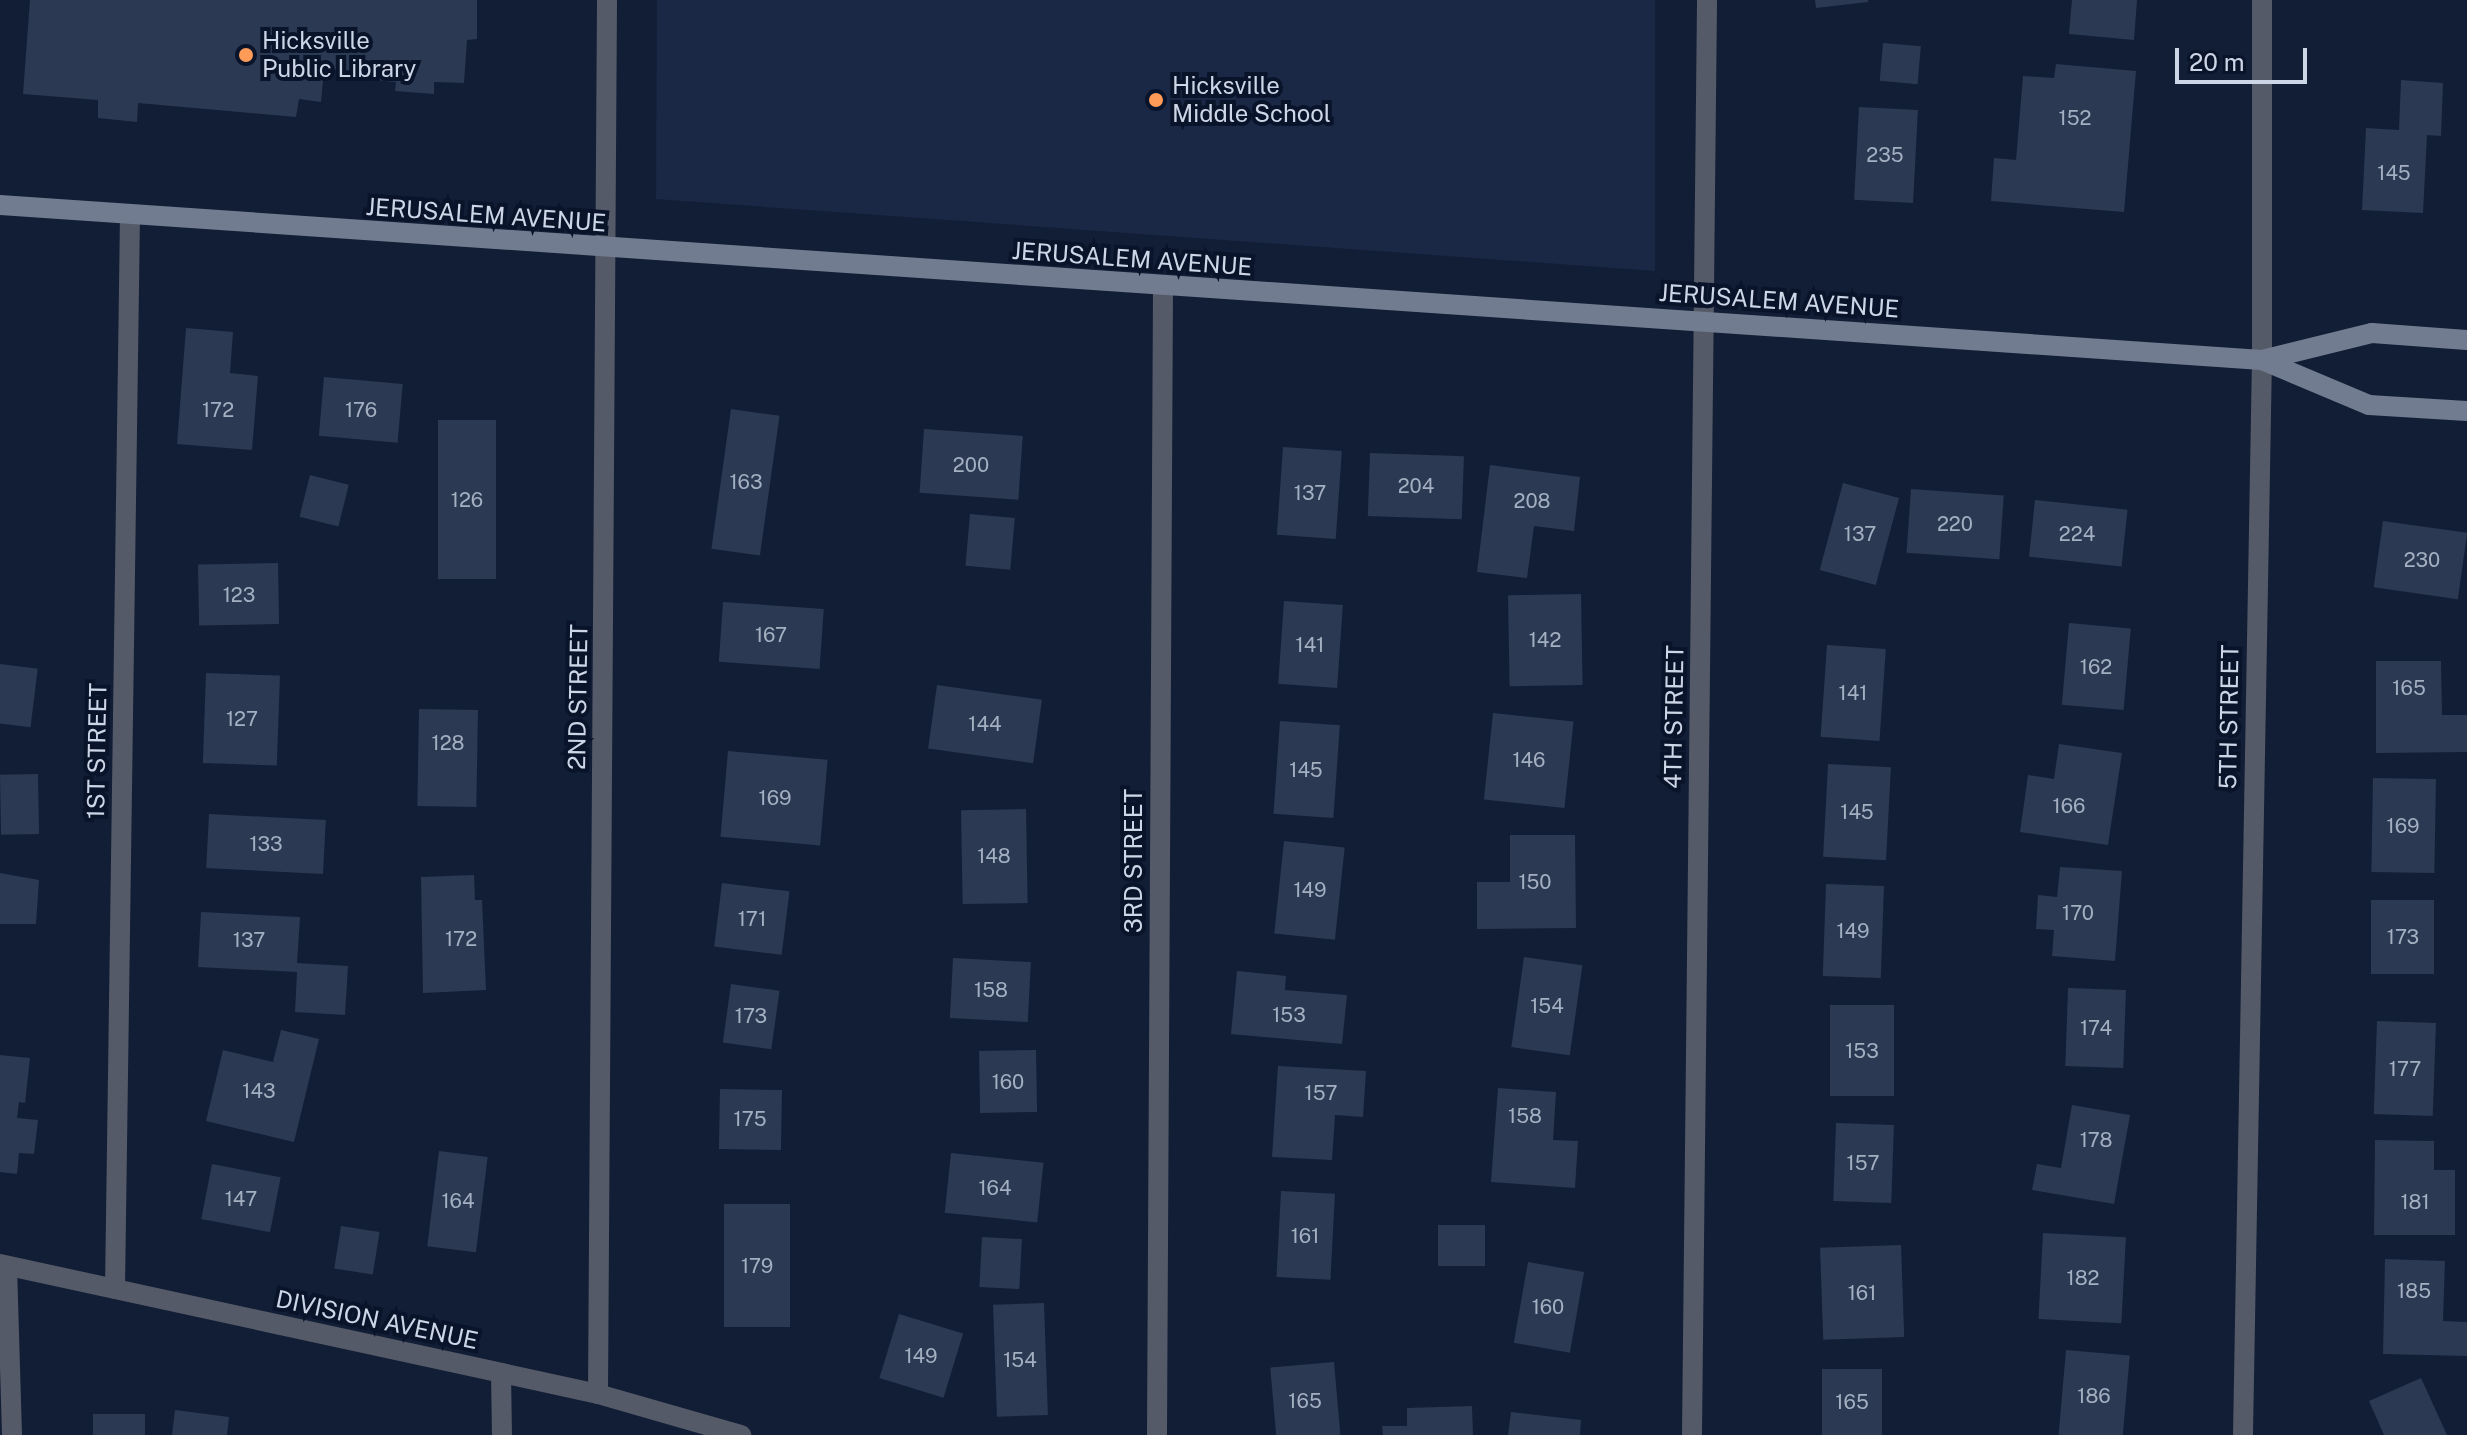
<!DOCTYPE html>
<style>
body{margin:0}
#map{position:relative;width:2467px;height:1435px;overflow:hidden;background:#121e36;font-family:"Public Sans",sans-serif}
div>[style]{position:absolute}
.built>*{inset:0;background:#1a2845}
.building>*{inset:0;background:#2b3953;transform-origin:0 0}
.street>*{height:20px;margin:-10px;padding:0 10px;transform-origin:10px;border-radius:10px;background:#545a67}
.secondary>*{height:20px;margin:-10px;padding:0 10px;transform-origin:10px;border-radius:10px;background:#727c90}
.dots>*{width:22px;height:22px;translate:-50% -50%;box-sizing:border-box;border:4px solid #09142b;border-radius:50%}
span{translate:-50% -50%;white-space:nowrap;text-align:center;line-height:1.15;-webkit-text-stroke:8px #09142b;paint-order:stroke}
.number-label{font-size:20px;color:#a4afc1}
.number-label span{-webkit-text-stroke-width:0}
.poi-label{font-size:24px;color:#cdd6e6}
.left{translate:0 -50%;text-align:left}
.street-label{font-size:24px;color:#cdd6e6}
.scale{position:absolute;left:2175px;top:48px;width:132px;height:36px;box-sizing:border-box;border:4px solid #cdd6e6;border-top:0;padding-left:10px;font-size:24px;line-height:28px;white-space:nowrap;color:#cdd6e6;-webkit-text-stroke:6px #09142b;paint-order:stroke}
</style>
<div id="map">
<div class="built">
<i style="clip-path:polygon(657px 0,1655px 0,1655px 271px,656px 199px)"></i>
</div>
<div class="building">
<i style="clip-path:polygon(30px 0,477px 0,477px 39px,467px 40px,464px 83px,434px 82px,434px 94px,395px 91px,396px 82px,363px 79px,363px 70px,324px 70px,321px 102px,299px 99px,296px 117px,138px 103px,137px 122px,98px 118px,98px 100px,23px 94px)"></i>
<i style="clip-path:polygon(1815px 0,1868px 0,1868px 2px,1816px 8px)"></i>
<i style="clip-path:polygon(2072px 0,2137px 0,2134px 40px,2069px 34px)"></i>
<i style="left:1883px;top:43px;width:38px;height:38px;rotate:5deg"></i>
<i style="clip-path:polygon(2056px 64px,2136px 71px,2124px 212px,1991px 201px,1994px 158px,2016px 160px,2023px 76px,2054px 78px)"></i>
<i style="clip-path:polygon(2401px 80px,2443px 83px,2441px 136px,2427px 135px,2423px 213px,2362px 210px,2366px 128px,2399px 130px)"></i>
<i style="left:1859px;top:107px;width:59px;height:93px;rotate:3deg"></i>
<i style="clip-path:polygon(186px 328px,233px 332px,230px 373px,258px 376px,252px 450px,177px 444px)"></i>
<i style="left:324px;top:377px;width:79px;height:59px;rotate:5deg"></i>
<i style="left:731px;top:409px;width:49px;height:141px;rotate:8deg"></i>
<i style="left:438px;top:420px;width:58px;height:159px"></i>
<i style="left:924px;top:429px;width:99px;height:64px;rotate:4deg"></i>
<i style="left:1283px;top:447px;width:59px;height:88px;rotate:4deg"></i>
<i style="left:1370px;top:453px;width:94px;height:63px;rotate:2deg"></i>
<i style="clip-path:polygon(1490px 465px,1580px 477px,1574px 531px,1534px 526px,1527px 578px,1477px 572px)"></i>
<i style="left:310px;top:475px;width:40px;height:43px;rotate:14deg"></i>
<i style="left:1843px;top:483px;width:58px;height:90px;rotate:15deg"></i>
<i style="left:1911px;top:489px;width:93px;height:64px;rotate:4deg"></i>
<i style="left:2035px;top:500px;width:93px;height:57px;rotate:6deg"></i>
<i style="left:970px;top:514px;width:45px;height:52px;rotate:5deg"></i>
<i style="left:2383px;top:521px;width:85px;height:67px;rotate:8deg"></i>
<i style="left:278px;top:563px;width:61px;height:80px;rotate:89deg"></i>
<i style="left:1581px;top:594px;width:91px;height:73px;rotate:89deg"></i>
<i style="left:1284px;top:601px;width:59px;height:83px;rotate:4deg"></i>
<i style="left:723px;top:602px;width:101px;height:60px;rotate:4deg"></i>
<i style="left:2069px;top:623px;width:62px;height:82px;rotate:5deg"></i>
<i style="left:1827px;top:645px;width:59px;height:92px;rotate:4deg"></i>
<i style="clip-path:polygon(2376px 661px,2441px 661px,2442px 715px,2467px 715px,2467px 752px,2376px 753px)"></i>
<i style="left:0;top:664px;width:38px;height:59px;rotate:7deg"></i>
<i style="left:206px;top:673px;width:74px;height:90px;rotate:2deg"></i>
<i style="left:937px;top:685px;width:106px;height:64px;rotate:8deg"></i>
<i style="left:419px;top:709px;width:59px;height:97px;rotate:1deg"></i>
<i style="left:1493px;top:713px;width:81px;height:87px;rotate:6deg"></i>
<i style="left:1280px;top:721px;width:60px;height:93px;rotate:4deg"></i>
<i style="clip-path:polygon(2059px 744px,2122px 753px,2108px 845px,2020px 832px,2028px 775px,2054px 779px)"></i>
<i style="left:728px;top:751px;width:100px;height:86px;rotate:5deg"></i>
<i style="left:1828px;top:764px;width:63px;height:93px;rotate:3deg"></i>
<i style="left:38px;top:774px;width:60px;height:38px;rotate:89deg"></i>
<i style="left:2373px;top:778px;width:63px;height:94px;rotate:1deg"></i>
<i style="left:1026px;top:809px;width:94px;height:65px;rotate:89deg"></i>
<i style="left:209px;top:814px;width:117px;height:54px;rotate:3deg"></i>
<i style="clip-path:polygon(1510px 835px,1575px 835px,1576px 928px,1477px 929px,1477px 882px,1510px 882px)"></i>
<i style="left:1284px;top:841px;width:61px;height:93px;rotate:6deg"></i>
<i style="clip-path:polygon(2060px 867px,2122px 871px,2115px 961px,2052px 956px,2054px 930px,2036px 929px,2038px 895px,2057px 897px)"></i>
<i style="clip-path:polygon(0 873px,39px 880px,36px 924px,0 924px)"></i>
<i style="clip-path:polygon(474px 875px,475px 900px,482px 900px,486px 990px,423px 993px,421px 877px)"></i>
<i style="left:722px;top:883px;width:68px;height:64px;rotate:7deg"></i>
<i style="left:1826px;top:884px;width:58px;height:92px;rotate:2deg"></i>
<i style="left:2371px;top:900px;width:63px;height:74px"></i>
<i style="clip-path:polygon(201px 912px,300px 917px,297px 963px,348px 966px,345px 1015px,295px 1012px,297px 972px,198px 967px)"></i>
<i style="left:1524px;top:957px;width:59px;height:91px;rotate:8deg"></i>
<i style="left:953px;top:958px;width:78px;height:60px;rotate:3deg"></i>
<i style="clip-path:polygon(1237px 971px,1286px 976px,1285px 990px,1347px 995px,1342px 1044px,1231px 1034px)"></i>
<i style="left:731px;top:984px;width:49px;height:59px;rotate:8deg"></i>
<i style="left:2068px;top:988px;width:58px;height:78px;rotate:2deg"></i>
<i style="left:1830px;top:1005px;width:64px;height:91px"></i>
<i style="left:2377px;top:1021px;width:59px;height:93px;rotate:2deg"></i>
<i style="clip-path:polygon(281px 1030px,319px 1039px,294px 1142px,206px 1121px,223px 1050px,273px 1062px)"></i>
<i style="left:1036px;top:1050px;width:62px;height:57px;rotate:89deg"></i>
<i style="clip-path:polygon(0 1055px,30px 1058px,25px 1103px,19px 1102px,17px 1118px,38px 1120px,34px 1154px,19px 1153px,17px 1174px,0 1172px)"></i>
<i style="clip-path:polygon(1278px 1066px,1366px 1071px,1363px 1117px,1335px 1115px,1332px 1160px,1272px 1157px)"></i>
<i style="clip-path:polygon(1498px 1088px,1556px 1092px,1553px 1140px,1578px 1141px,1575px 1188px,1491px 1182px)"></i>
<i style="left:720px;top:1089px;width:62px;height:60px;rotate:1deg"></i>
<i style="clip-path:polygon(2072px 1105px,2130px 1115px,2114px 1204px,2032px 1190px,2037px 1164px,2061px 1168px)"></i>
<i style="left:1836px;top:1123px;width:58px;height:78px;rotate:2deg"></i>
<i style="clip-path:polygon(2375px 1140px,2434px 1141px,2434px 1170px,2455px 1170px,2455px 1235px,2374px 1235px)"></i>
<i style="left:439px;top:1151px;width:49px;height:96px;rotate:7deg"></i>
<i style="left:951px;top:1153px;width:93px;height:60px;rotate:6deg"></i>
<i style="left:212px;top:1164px;width:70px;height:56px;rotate:11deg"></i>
<i style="left:1281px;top:1191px;width:54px;height:86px;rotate:3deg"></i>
<i style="left:724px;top:1204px;width:66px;height:123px"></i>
<i style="left:1438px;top:1225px;width:47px;height:41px"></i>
<i style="left:341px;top:1226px;width:39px;height:43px;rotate:9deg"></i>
<i style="left:2043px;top:1233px;width:83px;height:86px;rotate:3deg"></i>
<i style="left:982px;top:1237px;width:40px;height:50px;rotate:3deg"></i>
<i style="left:1901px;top:1245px;width:92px;height:81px;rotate:88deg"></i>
<i style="clip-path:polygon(2385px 1259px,2445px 1261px,2443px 1321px,2467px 1322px,2467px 1356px,2383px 1354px)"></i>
<i style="left:1528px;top:1262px;width:57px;height:82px;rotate:10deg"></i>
<i style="left:1044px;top:1303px;width:112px;height:51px;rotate:88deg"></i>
<i style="left:899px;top:1314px;width:67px;height:67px;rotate:17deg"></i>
<i style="left:2066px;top:1350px;width:64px;height:85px;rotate:5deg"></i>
<i style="left:1334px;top:1362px;width:73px;height:64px;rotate:85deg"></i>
<i style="left:1882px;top:1369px;width:66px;height:60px;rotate:90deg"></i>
<i style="clip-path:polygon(2421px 1378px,2447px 1435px,2384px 1435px,2369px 1401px)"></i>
<i style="clip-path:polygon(1472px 1406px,1473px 1435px,1383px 1435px,1382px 1426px,1407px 1426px,1407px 1408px)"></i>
<i style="clip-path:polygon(175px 1410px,229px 1417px,227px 1435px,172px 1435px)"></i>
<i style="clip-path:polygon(1511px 1412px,1581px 1420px,1580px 1435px,1508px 1435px)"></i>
<i style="left:145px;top:1414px;width:21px;height:52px;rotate:90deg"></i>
</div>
<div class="street">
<i style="left:0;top:1264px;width:612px;rotate:12.26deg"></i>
<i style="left:598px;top:1394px;width:149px;rotate:16deg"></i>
<i style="left:7px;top:1266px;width:169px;rotate:88.3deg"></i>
<i style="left:115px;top:1289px;width:1075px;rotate:-89.2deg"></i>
<i style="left:501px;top:1373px;width:62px;rotate:89.1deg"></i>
<i style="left:598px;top:1394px;width:1394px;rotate:-89.63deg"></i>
<i style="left:1157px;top:1435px;width:1148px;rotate:-89.7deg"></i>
<i style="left:1692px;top:1435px;width:1435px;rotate:-89.4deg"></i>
<i style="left:2243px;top:1435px;width:1075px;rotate:-88.99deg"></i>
<i style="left:2262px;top:360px;width:360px;rotate:-90deg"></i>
</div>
<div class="secondary">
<i style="left:0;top:205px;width:2267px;rotate:3.92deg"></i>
<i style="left:2262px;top:360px;width:113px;rotate:-13.8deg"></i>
<i style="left:2372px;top:333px;width:95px;rotate:4.2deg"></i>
<i style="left:2262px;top:360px;width:116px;rotate:22.8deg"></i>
<i style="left:2369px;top:405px;width:98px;rotate:3.5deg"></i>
</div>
<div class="dots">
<i style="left:246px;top:55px;background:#fe9b58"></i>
<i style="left:1156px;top:100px;background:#fe9b58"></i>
</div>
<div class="number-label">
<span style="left:2075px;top:118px">152</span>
<span style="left:1885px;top:155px">235</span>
<span style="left:2394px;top:173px">145</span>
<span style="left:218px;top:410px">172</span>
<span style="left:361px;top:410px">176</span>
<span style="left:971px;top:465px">200</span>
<span style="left:746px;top:482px">163</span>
<span style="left:1416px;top:486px">204</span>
<span style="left:1310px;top:493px">137</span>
<span style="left:467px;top:500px">126</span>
<span style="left:1532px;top:501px">208</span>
<span style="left:1955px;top:524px">220</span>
<span style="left:1860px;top:534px">137</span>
<span style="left:2077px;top:534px">224</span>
<span style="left:2422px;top:560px">230</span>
<span style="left:239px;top:595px">123</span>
<span style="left:771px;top:635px">167</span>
<span style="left:1545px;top:640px">142</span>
<span style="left:1310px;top:645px">141</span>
<span style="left:2096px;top:667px">162</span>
<span style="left:2409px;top:688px">165</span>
<span style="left:1853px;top:693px">141</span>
<span style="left:242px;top:719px">127</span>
<span style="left:985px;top:724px">144</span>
<span style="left:448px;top:743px">128</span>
<span style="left:1529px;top:760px">146</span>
<span style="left:1306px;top:770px">145</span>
<span style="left:775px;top:798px">169</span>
<span style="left:2069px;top:806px">166</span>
<span style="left:1857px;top:812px">145</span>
<span style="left:2403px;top:826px">169</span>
<span style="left:266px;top:844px">133</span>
<span style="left:994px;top:856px">148</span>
<span style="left:1535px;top:882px">150</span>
<span style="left:1310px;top:890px">149</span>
<span style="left:2078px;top:913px">170</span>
<span style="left:752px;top:919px">171</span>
<span style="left:1853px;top:931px">149</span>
<span style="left:2403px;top:937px">173</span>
<span style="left:461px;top:939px">172</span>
<span style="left:249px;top:940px">137</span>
<span style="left:991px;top:990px">158</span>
<span style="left:1547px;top:1006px">154</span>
<span style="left:1289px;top:1015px">153</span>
<span style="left:751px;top:1016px">173</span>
<span style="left:2096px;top:1028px">174</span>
<span style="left:1862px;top:1051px">153</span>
<span style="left:2405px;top:1069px">177</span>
<span style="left:1008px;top:1082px">160</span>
<span style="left:259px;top:1091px">143</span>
<span style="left:1321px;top:1093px">157</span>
<span style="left:1525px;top:1116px">158</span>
<span style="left:750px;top:1119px">175</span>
<span style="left:2096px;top:1140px">178</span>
<span style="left:1863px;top:1163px">157</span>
<span style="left:995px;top:1188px">164</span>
<span style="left:241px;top:1199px">147</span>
<span style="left:458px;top:1201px">164</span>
<span style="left:2415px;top:1202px">181</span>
<span style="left:1305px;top:1236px">161</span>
<span style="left:757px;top:1266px">179</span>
<span style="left:2083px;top:1278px">182</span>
<span style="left:2414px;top:1291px">185</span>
<span style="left:1862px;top:1293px">161</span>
<span style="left:1548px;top:1307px">160</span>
<span style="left:921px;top:1356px">149</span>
<span style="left:1020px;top:1360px">154</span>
<span style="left:2094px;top:1396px">186</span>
<span style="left:1305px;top:1401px">165</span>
<span style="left:1852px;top:1402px">165</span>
</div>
<div class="poi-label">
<span class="left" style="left:262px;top:55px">Hicksville<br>Public Library</span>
<span class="left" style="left:1172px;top:100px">Hicksville<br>Middle School</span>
</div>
<div class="street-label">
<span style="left:486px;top:215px;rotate:4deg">JERUSALEM AVENUE</span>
<span style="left:1132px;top:259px;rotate:4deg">JERUSALEM AVENUE</span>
<span style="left:1779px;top:301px;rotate:4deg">JERUSALEM AVENUE</span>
<span style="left:578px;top:697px;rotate:-89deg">2ND STREET</span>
<span style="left:1674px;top:717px;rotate:-89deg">4TH STREET</span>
<span style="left:2229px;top:717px;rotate:-89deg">5TH STREET</span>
<span style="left:97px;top:751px;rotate:-89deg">1ST STREET</span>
<span style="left:1134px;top:861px;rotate:-90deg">3RD STREET</span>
<span style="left:377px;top:1320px;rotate:12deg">DIVISION AVENUE</span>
</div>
<div class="scale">20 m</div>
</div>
